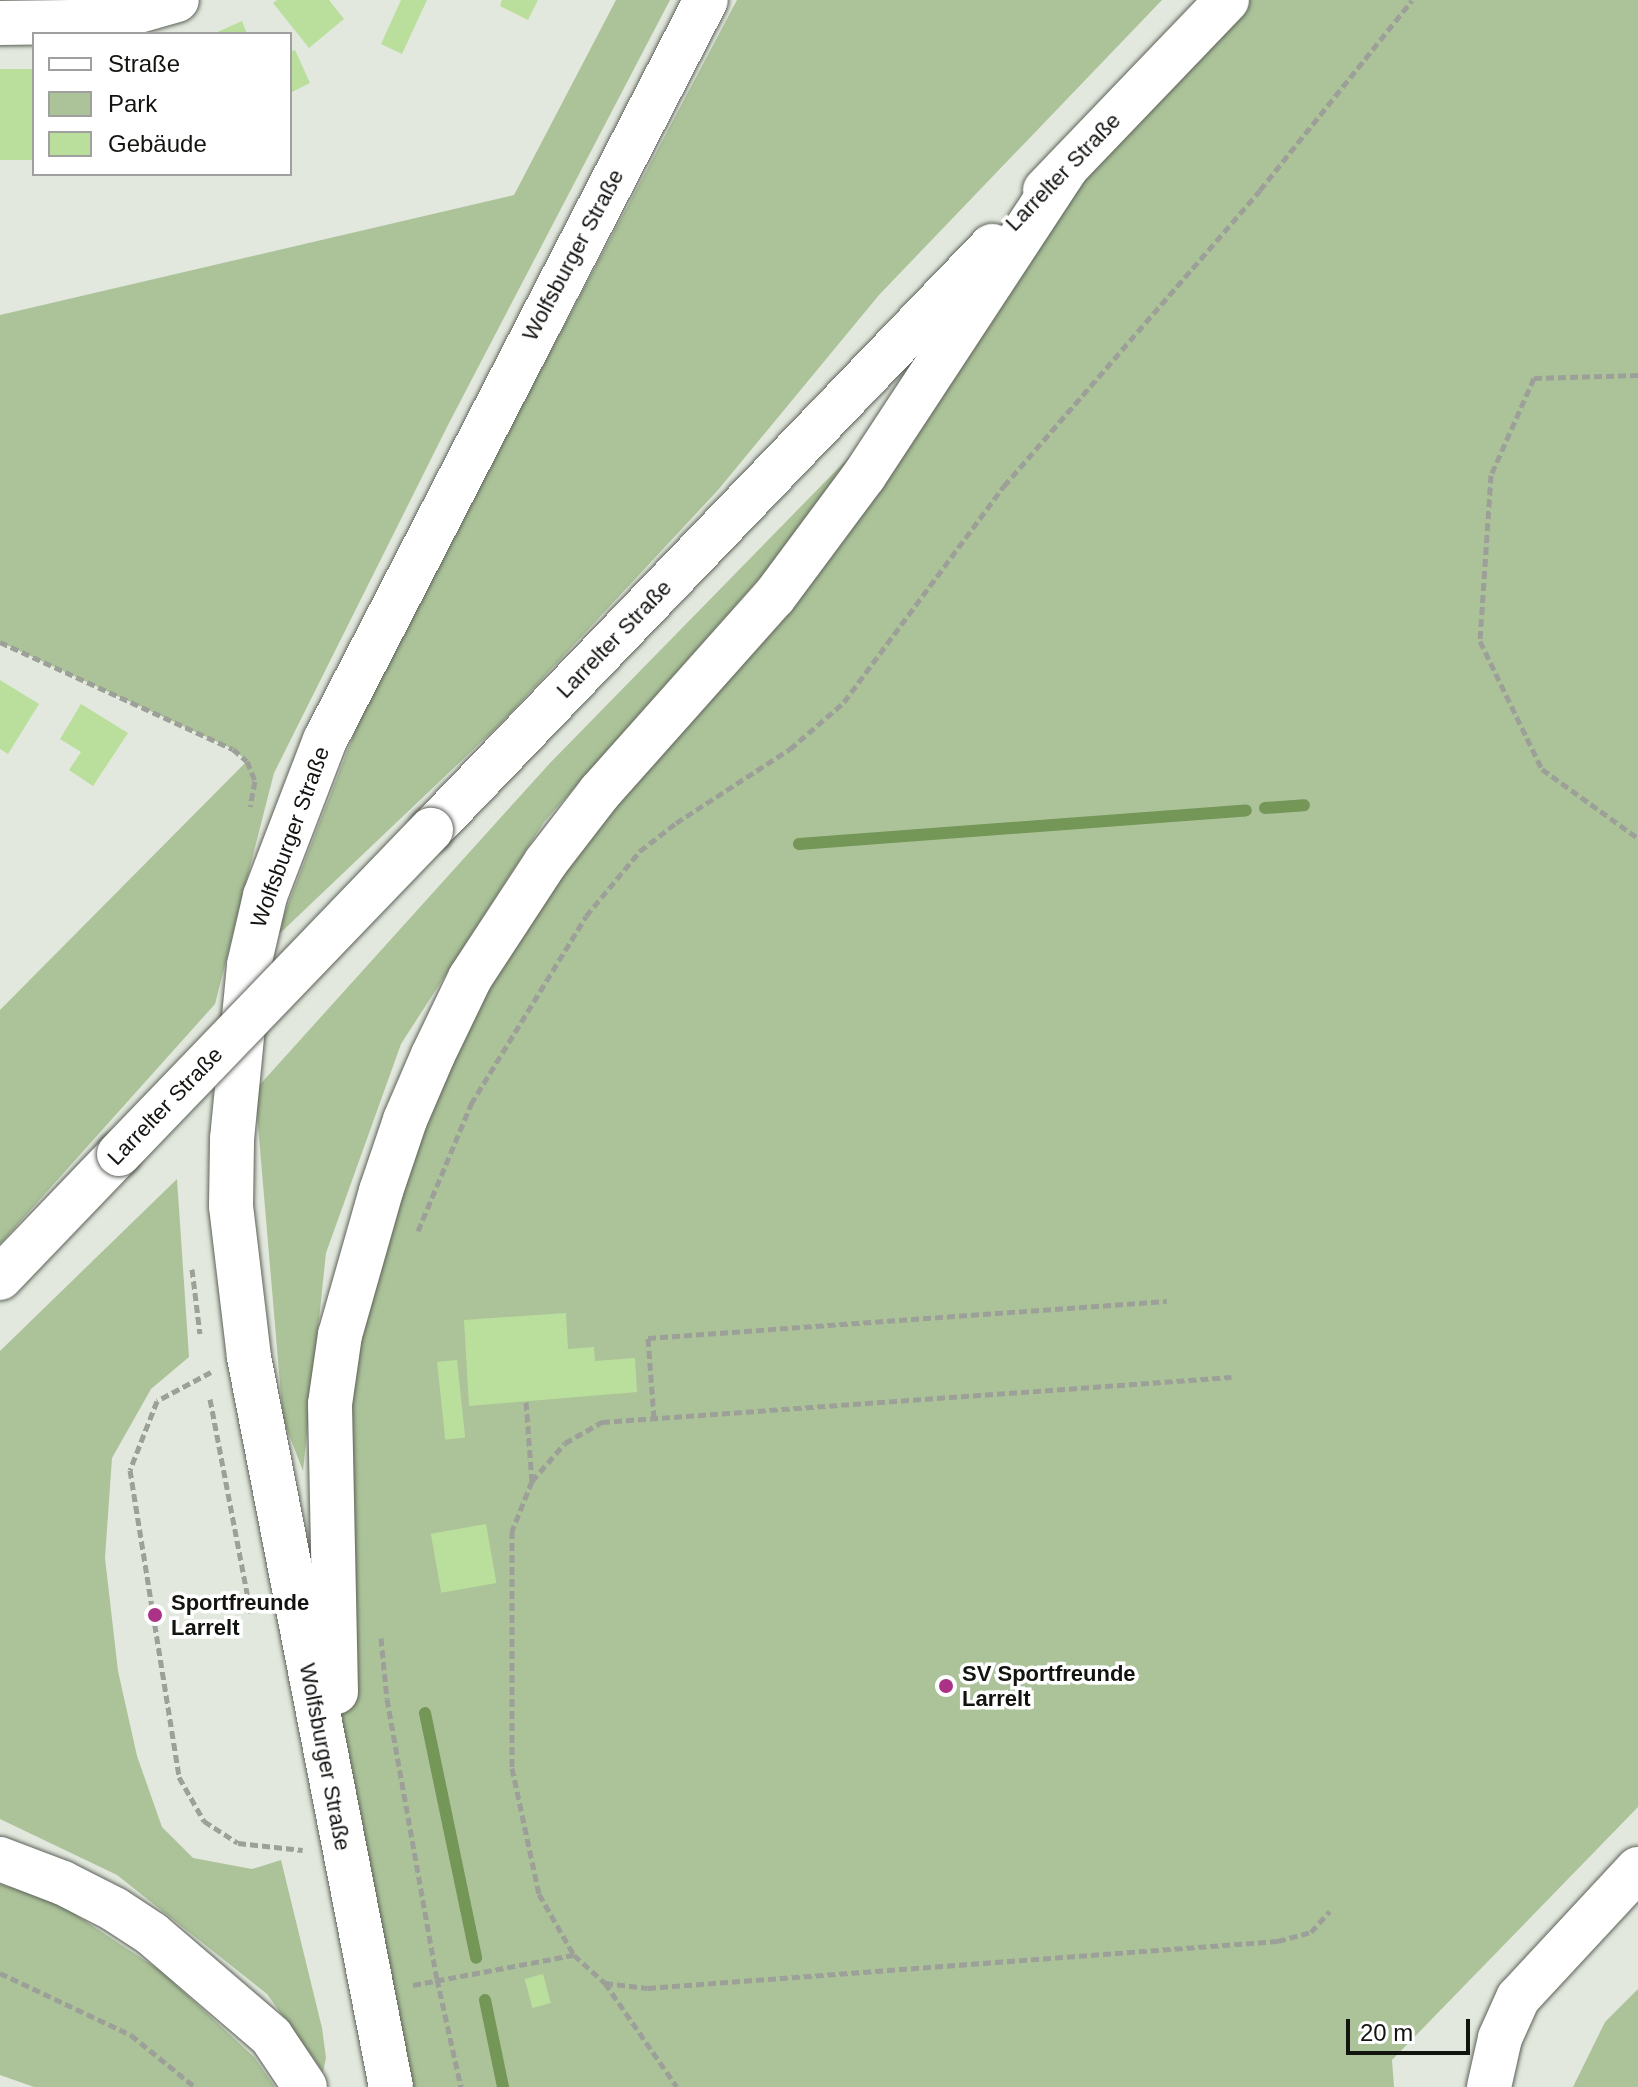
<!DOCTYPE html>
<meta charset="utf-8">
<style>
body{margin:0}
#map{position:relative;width:1638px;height:2087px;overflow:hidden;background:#e2e8dd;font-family:Helvetica,sans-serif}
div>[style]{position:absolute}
.green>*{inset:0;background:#acc39a}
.stream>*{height:12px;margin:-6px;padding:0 6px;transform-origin:6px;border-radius:6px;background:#749657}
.building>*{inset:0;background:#badf9d;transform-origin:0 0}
.path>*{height:5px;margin-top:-2.5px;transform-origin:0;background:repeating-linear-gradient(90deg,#9ca098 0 8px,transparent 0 12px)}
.roads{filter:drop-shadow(0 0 2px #5d6259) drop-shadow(0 0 2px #5d6259)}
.street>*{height:44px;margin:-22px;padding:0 22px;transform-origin:22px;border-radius:22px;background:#fff}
.secondary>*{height:44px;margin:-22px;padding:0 22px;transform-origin:22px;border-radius:22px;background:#fff}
.bridges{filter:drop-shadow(0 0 2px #5d6259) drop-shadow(0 0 2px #5d6259)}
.secondary-bridge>*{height:44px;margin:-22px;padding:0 22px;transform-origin:22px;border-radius:22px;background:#fff}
.dots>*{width:22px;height:22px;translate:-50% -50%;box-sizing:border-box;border:4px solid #fff;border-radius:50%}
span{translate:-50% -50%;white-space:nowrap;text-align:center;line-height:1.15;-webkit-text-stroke:7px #fff;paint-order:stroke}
.street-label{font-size:22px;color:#121410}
.poi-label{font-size:22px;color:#121410;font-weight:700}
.left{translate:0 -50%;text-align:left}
.legend{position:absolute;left:32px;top:32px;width:260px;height:144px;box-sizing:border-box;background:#fff;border:2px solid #a0a19f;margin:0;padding:10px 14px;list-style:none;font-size:24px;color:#121410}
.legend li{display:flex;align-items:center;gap:16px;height:40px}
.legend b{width:40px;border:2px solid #a0a19f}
.scale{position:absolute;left:1346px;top:2019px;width:124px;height:36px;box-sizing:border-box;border:4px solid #121410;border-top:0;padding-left:10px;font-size:24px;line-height:28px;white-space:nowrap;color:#121410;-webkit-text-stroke:6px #fff;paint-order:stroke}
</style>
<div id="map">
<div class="green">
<i style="clip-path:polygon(616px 0,670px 0,449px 423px,274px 773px,215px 1004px,0 1244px,0 1010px,247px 761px,233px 749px,0 642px,0 315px,514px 195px)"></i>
<i style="clip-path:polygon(737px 0,1162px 0,879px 295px,718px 490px,501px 723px,275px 938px,371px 690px)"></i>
<i style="clip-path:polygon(1227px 0,1638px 0,1638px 1807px,1392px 2060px,1394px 2087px,391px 2087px,344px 1858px,330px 1404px,470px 978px,774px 597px,1066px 169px)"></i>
<i style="clip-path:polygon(862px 444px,773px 563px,544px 822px,401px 1044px,326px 1253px,303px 1471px,283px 1419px,255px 1090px,550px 763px)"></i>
<i style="clip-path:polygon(177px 1179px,189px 1357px,151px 1389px,112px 1458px,105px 1558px,118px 1671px,137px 1756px,162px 1827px,193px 1858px,252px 1869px,281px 1860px,322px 2028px,326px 2058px,323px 2072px,267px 1994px,117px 1875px,0 1819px,0 1351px)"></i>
<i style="clip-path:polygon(0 1884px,53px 1900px,161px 1971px,254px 2057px,275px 2087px,34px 2087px,0 2075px)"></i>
<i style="clip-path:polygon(1638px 1989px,1638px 2087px,1573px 2087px,1605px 2022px)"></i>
</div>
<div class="stream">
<i style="left:1265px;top:808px;width:39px;rotate:-4deg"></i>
<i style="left:799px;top:844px;width:448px;rotate:-4.3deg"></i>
<i style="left:425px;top:1713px;width:250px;rotate:78.2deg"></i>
<i style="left:485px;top:2000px;width:89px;rotate:78.3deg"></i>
</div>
<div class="building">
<i style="clip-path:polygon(277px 0,329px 0,344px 19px,309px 48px,273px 3px)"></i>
<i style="clip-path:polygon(401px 0,427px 0,402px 54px,381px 44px)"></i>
<i style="clip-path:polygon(502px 0,538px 0,528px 20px,500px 6px)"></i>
<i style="clip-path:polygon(242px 21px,247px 34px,213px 34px)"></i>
<i style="clip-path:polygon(295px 50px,310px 83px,290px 93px,290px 52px)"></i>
<i style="left:34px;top:69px;width:91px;height:34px;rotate:90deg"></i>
<i style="clip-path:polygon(0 680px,39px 704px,8px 754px,0 749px)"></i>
<i style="clip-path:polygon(81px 704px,128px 733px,93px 786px,69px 770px,81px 752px,60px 739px)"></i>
<i style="clip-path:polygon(566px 1313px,568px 1349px,594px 1347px,595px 1361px,635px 1358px,637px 1392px,469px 1406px,464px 1320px)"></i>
<i style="left:457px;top:1360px;width:78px;height:20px;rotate:84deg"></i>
<i style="left:486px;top:1524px;width:60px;height:56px;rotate:80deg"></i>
<i style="left:543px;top:1974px;width:30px;height:19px;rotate:75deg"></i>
</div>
<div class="path">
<i style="left:1638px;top:375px;width:104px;rotate:178.3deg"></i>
<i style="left:1534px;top:378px;width:106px;rotate:113.9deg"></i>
<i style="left:1491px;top:475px;width:166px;rotate:93.8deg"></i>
<i style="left:1480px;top:641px;width:142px;rotate:64.2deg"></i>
<i style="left:1542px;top:769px;width:118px;rotate:35.7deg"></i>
<i style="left:0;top:642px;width:256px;rotate:24.7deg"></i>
<i style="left:233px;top:749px;width:18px;rotate:41deg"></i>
<i style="left:247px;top:761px;width:22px;rotate:68deg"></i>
<i style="left:255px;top:781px;width:26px;rotate:101deg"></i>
<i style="left:418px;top:1231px;width:138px;rotate:-67.3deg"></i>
<i style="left:471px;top:1104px;width:220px;rotate:-58.5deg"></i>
<i style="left:586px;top:916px;width:85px;rotate:-50.3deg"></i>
<i style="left:640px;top:851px;width:46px;rotate:-37.9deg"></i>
<i style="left:676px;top:823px;width:136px;rotate:-33deg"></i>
<i style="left:790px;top:749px;width:72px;rotate:-41deg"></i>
<i style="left:844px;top:702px;width:269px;rotate:-53.5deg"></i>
<i style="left:1004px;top:486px;width:391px;rotate:-49.1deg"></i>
<i style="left:1260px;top:190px;width:243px;rotate:-51.3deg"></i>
<i style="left:192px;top:1269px;width:65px;rotate:83deg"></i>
<i style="left:211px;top:1372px;width:61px;rotate:151.8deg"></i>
<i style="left:157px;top:1401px;width:74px;rotate:111.4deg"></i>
<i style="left:130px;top:1470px;width:311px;rotate:80.9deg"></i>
<i style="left:179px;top:1777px;width:51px;rotate:60.4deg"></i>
<i style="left:204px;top:1821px;width:40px;rotate:32.9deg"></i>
<i style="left:238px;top:1843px;width:65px;rotate:6.1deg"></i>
<i style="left:210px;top:1399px;width:218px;rotate:79.2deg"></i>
<i style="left:526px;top:1402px;width:79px;rotate:85.7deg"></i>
<i style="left:532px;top:1481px;width:54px;rotate:111.8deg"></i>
<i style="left:512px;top:1531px;width:237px;rotate:90deg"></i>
<i style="left:512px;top:1768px;width:129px;rotate:77.9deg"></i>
<i style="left:539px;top:1894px;width:70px;rotate:60.2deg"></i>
<i style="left:654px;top:1418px;width:80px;rotate:-94.3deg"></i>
<i style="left:648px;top:1338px;width:520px;rotate:-4.08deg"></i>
<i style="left:532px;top:1481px;width:50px;rotate:-49deg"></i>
<i style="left:565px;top:1443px;width:43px;rotate:-29.6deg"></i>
<i style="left:602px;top:1422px;width:631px;rotate:-4.09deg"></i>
<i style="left:381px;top:1638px;width:61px;rotate:84.4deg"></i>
<i style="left:387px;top:1699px;width:284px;rotate:79.9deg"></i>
<i style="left:437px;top:1979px;width:111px;rotate:77.5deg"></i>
<i style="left:0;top:1973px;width:145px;rotate:25.3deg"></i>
<i style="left:131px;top:2035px;width:82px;rotate:39.1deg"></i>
<i style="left:605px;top:1983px;width:43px;rotate:6.6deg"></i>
<i style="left:648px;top:1988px;width:632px;rotate:-4.27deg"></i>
<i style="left:1278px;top:1941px;width:34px;rotate:-15deg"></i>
<i style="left:1311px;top:1932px;width:28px;rotate:-48deg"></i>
<i style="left:413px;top:1985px;width:164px;rotate:-10.6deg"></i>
<i style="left:574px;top:1955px;width:42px;rotate:42.1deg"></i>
<i style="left:605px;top:1983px;width:126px;rotate:55.3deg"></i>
</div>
<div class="roads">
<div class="street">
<i style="left:0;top:23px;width:71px;rotate:-0.8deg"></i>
<i style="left:71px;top:22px;width:50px;rotate:-6.8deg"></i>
<i style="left:121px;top:16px;width:58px;rotate:-15.9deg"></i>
<i style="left:1489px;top:2087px;width:50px;rotate:-77.3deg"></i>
<i style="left:1500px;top:2038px;width:44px;rotate:-65.8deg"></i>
<i style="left:1518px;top:1998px;width:176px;rotate:-47.1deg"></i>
</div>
<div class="secondary">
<i style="left:1045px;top:190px;width:263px;rotate:-46.2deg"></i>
<i style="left:431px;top:830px;width:810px;rotate:-46.15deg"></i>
<i style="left:0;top:1278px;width:172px;rotate:-46.2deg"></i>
<i style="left:336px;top:1692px;width:288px;rotate:-91.2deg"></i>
<i style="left:330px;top:1404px;width:70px;rotate:-81.8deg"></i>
<i style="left:340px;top:1335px;width:150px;rotate:-74.1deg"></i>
<i style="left:381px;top:1191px;width:75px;rotate:-71.3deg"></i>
<i style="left:405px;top:1120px;width:71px;rotate:-66.7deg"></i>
<i style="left:433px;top:1055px;width:85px;rotate:-64.3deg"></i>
<i style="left:470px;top:978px;width:139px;rotate:-56.8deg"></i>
<i style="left:546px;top:862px;width:88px;rotate:-52.4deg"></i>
<i style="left:600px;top:792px;width:261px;rotate:-48.3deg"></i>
<i style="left:774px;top:597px;width:151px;rotate:-53.4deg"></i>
<i style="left:864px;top:476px;width:367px;rotate:-56.7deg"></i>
<i style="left:0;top:1859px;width:67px;rotate:20.9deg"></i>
<i style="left:63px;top:1883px;width:57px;rotate:27deg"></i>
<i style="left:114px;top:1909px;width:45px;rotate:33.3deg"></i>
<i style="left:152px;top:1934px;width:157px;rotate:40.6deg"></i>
<i style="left:271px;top:2036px;width:61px;rotate:56.3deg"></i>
<i style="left:391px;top:2087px;width:744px;rotate:-101.01deg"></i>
<i style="left:249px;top:1357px;width:152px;rotate:-96.8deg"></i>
<i style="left:231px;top:1206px;width:67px;rotate:-89.1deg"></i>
<i style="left:232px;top:1139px;width:175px;rotate:-84.4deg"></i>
<i style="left:249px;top:965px;width:71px;rotate:-76.9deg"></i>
<i style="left:265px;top:896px;width:167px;rotate:-69deg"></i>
<i style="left:325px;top:740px;width:832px;rotate:-62.76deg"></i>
</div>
</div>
<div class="bridges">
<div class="secondary-bridge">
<i style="left:119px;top:1154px;width:450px;rotate:-46.1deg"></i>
</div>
</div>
<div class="dots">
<i style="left:155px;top:1615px;background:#aa3287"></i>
<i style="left:946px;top:1686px;background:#aa3287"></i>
</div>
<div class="street-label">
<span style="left:1063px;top:172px;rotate:-46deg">Larrelter Straße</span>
<span style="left:573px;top:255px;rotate:-62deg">Wolfsburger Straße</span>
<span style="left:614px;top:639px;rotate:-46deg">Larrelter Straße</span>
<span style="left:290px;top:837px;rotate:-70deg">Wolfsburger Straße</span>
<span style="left:165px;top:1106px;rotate:-46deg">Larrelter Straße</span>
<span style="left:325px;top:1757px;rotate:79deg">Wolfsburger Straße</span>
</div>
<div class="poi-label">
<span class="left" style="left:171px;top:1615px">Sportfreunde<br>Larrelt</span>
<span class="left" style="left:962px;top:1686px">SV Sportfreunde<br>Larrelt</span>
</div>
<ul class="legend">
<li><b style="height:10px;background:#fff"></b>Straße</li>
<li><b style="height:22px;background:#acc39a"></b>Park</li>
<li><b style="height:22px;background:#badf9d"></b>Gebäude</li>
</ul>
<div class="scale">20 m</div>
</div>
